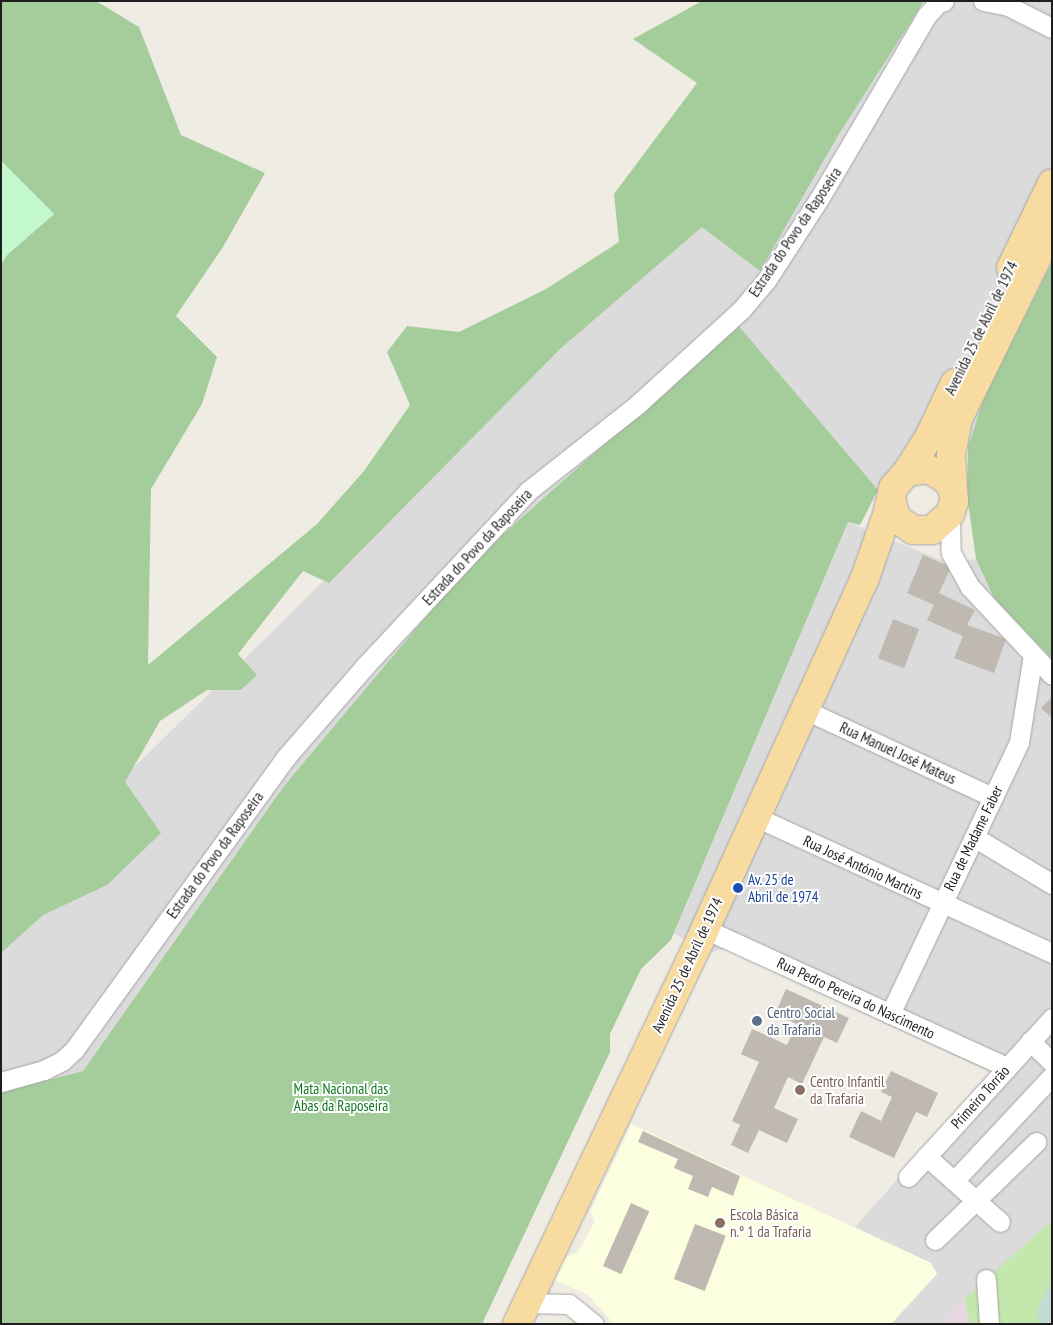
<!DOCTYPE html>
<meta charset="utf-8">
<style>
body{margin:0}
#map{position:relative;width:1053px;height:1325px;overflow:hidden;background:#efece4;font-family:"PT Sans Narrow",sans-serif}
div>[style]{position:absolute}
.residential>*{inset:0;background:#dcdbdb}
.industrial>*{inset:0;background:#e7d7e3}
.education>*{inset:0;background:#fbfedf}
.grass>*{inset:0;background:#c3e7ac}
.forest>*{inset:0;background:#a5cc9b}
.wetland>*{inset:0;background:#c2dcd3}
.park>*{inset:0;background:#c3f7cc}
.building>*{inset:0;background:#bfb9b1;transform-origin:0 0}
.roads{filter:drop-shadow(0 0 1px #a5a5a5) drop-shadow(0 0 1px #a5a5a5)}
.street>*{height:19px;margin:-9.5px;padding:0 9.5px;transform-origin:9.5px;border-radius:9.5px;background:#fff}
.primary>*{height:28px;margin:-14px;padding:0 14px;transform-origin:14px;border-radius:14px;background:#f8dba0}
.dots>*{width:14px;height:14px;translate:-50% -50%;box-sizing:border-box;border:2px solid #fff;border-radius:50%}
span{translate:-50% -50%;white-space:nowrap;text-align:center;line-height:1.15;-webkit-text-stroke:4px #fff;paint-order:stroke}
.street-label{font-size:15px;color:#1e1e1e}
.transit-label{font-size:15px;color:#164399}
.left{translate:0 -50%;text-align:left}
.service-label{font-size:15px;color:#4e5e75}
.education-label{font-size:15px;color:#785e54}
.park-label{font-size:15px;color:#107823}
.frame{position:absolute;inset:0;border:2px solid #1e1e1e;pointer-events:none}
</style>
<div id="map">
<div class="residential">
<i style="clip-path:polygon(926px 1px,1052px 1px,1052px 262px,983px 401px,968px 447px,878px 490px,738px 325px,284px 786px,83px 1071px,1px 1092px,1px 898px,693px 218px,749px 231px)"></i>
<i style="clip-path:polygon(848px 522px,948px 563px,976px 559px,994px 598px,1052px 659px,1052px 1220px,940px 1324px,890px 1324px,931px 1263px,855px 1227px,992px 1073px,725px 949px,713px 952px,674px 934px)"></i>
</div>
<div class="industrial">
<i style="clip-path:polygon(964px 1299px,970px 1324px,940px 1324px)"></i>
</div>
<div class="education">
<i style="clip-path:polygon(631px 1124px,931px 1263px,937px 1274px,891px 1324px,614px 1324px,587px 1294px,553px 1280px,564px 1258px,578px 1252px,595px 1221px,590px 1212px)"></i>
</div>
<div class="grass">
<i style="clip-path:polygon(1052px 1220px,1052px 1324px,970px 1324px,964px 1299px)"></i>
</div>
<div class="forest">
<i style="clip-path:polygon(1px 1px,96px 1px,139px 27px,181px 135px,265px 173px,223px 247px,176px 316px,217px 357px,202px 404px,151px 489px,148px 665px,317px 524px,364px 471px,410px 405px,387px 352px,407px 326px,459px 332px,546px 289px,619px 242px,614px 194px,697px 83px,633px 39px,702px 1px,924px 1px,839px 134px,760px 271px,702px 227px,560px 349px,329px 583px,303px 571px,238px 654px,257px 675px,241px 690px,207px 690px,160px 721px,125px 782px,161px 833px,107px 885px,43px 915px,1px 953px,1px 265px,7px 255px,54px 214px,1px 161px)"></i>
<i style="clip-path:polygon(1052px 262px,1052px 659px,994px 598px,976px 559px,967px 495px,968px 447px,983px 401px)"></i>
<i style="clip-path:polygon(738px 325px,878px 490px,860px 525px,848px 522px,671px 940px,641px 969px,610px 1034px,610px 1052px,482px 1324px,1px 1324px,1px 1092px,83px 1071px,284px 786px,472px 562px)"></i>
</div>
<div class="wetland">
<i style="clip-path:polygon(1052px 1279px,1052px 1324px,1039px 1324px,1037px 1311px)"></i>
</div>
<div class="park">
<i style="clip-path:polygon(1px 161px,54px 214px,7px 255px,1px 265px)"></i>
</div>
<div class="building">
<i style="clip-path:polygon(923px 555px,951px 567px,939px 593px,975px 610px,967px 625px,1006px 639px,994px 673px,954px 658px,963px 636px,927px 620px,934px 605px,907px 593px)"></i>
<i style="left:893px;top:619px;width:28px;height:42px;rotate:21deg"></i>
<i style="clip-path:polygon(1052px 697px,1052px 718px,1041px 708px)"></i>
<i style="clip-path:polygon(786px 989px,849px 1018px,837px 1043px,824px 1037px,802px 1084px,788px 1077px,774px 1108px,798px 1119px,787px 1143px,759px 1130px,748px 1153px,731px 1145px,740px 1125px,732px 1121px,759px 1062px,741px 1054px,752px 1029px,787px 1045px,797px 1024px,775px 1014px)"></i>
<i style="clip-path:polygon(891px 1071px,938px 1093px,927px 1117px,916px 1112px,894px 1158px,849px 1137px,861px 1111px,881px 1121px,892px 1097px,881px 1092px)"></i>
<i style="clip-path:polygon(643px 1131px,740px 1176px,733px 1196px,712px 1187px,708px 1197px,688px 1189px,693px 1176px,674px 1168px,678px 1159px,638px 1142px)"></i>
<i style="left:631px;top:1203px;width:20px;height:69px;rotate:24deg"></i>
<i style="left:695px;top:1224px;width:33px;height:59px;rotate:21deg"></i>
</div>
<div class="roads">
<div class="street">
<i style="left:983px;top:1px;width:25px;rotate:11deg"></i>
<i style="left:1008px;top:6px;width:49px;rotate:26.6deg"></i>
<i style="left:950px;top:514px;width:39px;rotate:89deg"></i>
<i style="left:951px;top:553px;width:39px;rotate:61deg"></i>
<i style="left:970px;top:587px;width:120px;rotate:47deg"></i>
<i style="left:803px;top:709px;width:209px;rotate:24.9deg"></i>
<i style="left:756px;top:817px;width:326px;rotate:24.7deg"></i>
<i style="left:974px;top:837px;width:91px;rotate:31.1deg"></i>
<i style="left:705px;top:929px;width:332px;rotate:24.6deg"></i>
<i style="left:890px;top:1014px;width:301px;rotate:-64.6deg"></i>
<i style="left:1019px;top:742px;width:88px;rotate:-80.9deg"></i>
<i style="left:1030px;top:1041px;width:30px;rotate:44deg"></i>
<i style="left:1px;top:1082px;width:45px;rotate:-15.6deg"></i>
<i style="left:44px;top:1070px;width:20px;rotate:-27deg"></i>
<i style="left:62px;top:1061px;width:16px;rotate:-43deg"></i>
<i style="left:74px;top:1050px;width:362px;rotate:-54.1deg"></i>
<i style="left:286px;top:757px;width:121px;rotate:-49deg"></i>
<i style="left:365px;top:666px;width:239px;rotate:-47deg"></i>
<i style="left:528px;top:491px;width:140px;rotate:-38.3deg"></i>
<i style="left:638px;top:404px;width:141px;rotate:-42.4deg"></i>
<i style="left:742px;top:309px;width:39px;rotate:-50deg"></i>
<i style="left:767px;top:279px;width:95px;rotate:-57deg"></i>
<i style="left:819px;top:199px;width:213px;rotate:-59.6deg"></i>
<i style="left:927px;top:15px;width:16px;rotate:-47deg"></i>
<i style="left:938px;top:3px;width:6px;rotate:-18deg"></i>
<i style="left:926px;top:1156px;width:99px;rotate:41.7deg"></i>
<i style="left:908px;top:1177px;width:215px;rotate:-47.8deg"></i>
<i style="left:954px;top:1181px;width:144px;rotate:-47deg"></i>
<i style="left:935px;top:1240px;width:141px;rotate:-44.1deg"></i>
<i style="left:986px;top:1279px;width:45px;rotate:86.2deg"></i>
<i style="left:527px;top:1303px;width:42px;rotate:1.4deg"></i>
<i style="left:569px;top:1304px;width:32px;rotate:39deg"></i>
</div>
<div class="primary">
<i style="left:1011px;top:268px;width:94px;rotate:-64.2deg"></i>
<i style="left:907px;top:472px;width:41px;rotate:-57.8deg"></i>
<i style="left:929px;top:437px;width:60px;rotate:-64.3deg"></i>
<i style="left:891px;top:498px;width:21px;rotate:76deg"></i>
<i style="left:896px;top:518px;width:21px;rotate:35deg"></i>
<i style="left:913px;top:530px;width:19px"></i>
<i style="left:932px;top:530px;width:24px;rotate:-42deg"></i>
<i style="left:950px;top:514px;width:13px;rotate:-72deg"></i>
<i style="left:954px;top:502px;width:47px;rotate:-93.7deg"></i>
<i style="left:951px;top:455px;width:37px;rotate:-79deg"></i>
<i style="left:958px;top:419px;width:214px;rotate:-63.9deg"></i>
<i style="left:517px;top:1324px;width:437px;rotate:-64.5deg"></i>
<i style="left:705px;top:929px;width:386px;rotate:-65.5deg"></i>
<i style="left:865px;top:578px;width:67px;rotate:-70.8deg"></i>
<i style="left:887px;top:515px;width:28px;rotate:-77deg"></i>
<i style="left:893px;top:488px;width:21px;rotate:-49deg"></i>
<i style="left:907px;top:472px;width:21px;rotate:-8deg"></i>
<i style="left:928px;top:469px;width:22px;rotate:30deg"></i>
<i style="left:947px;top:480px;width:10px;rotate:61deg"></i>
</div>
</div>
<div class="dots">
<i style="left:738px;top:888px;background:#1a4fb4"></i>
<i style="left:757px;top:1021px;background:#5c6f8a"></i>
<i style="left:800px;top:1090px;background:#8d6e63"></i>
<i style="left:720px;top:1223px;background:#8d6e63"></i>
</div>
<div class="street-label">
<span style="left:795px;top:232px;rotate:-56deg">Estrada do Povo da Raposeira</span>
<span style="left:981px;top:328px;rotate:-64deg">Avenida 25 de Abril de 1974</span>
<span style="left:477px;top:547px;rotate:-47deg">Estrada do Povo da Raposeira</span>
<span style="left:898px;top:753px;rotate:25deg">Rua Manuel José Mateus</span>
<span style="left:973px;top:838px;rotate:-64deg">Rua de Madame Faber</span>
<span style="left:215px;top:855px;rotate:-54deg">Estrada do Povo da Raposeira</span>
<span style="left:863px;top:867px;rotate:25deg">Rua José António Martins</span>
<span style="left:687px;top:965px;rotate:-65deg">Avenida 25 de Abril de 1974</span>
<span style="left:856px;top:998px;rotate:25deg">Rua Pedro Pereira do Nascimento</span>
<span style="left:980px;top:1097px;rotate:-48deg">Primeiro Torrão</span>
</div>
<div class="transit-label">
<span class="left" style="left:748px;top:888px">Av. 25 de<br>Abril de 1974</span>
</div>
<div class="service-label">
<span class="left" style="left:767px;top:1021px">Centro Social<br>da Trafaria</span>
</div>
<div class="education-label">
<span class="left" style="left:810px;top:1090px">Centro Infantil<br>da Trafaria</span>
<span class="left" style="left:730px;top:1223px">Escola Básica<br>n.º 1 da Trafaria</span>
</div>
<div class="park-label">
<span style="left:341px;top:1097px">Mata Nacional das<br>Abas da Raposeira</span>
</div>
<div class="frame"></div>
</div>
